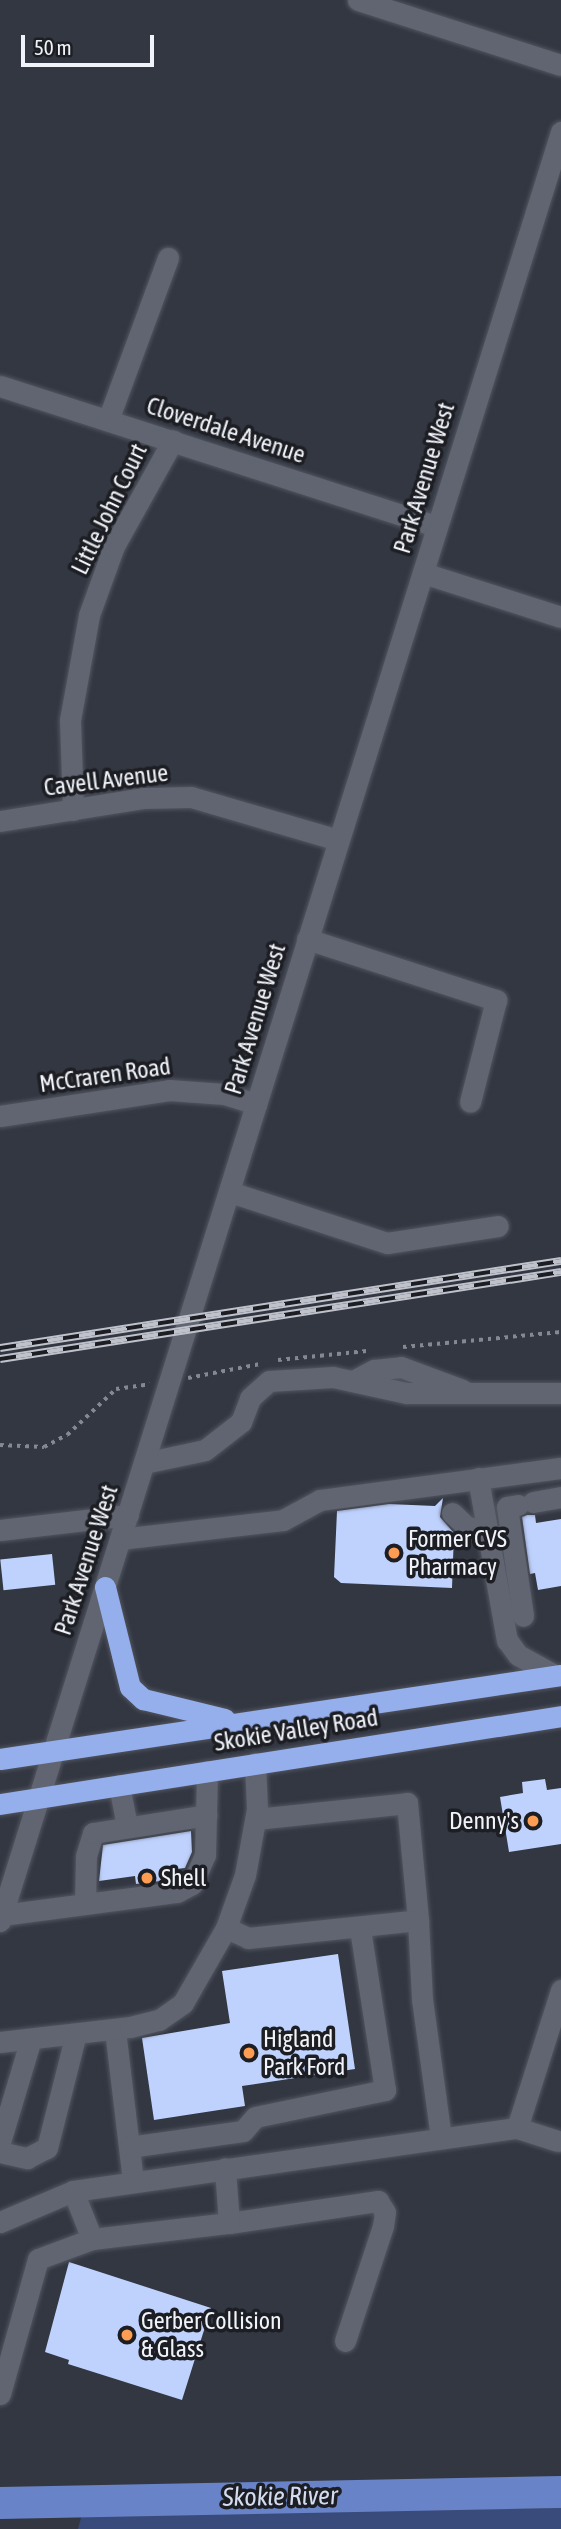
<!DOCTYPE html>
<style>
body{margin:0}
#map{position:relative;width:561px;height:2529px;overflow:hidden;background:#323742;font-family:"Asap Condensed",sans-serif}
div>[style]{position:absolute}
.green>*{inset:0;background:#394b7a}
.river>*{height:32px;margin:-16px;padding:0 16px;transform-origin:16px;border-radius:16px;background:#6883c7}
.building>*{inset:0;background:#bfd2fe;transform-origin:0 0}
.path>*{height:3.5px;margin-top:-1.75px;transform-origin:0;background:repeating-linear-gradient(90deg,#848891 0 3.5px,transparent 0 8.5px)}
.roads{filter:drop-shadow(0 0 2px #52555f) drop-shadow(0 0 2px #52555f)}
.minor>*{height:21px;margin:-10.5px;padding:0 10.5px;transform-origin:10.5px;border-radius:10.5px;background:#606571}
.highway>*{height:21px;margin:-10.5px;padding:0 10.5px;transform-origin:10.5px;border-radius:10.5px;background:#95afec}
.rail>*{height:8px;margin-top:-4px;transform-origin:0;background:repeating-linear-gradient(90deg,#1c1e23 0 16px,#bfc2cb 0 32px);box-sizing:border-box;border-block:2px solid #bfc2cb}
.dots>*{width:19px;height:19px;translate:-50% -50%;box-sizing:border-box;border:4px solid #1c1e23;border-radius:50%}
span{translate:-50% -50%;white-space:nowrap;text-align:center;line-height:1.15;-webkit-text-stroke:7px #1c1e23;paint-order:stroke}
.street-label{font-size:24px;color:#f0f3fa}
.poi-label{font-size:24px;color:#f0f3fa}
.left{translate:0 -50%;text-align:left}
.right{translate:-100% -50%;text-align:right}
.water-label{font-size:26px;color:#d4dcef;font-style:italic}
.scale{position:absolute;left:21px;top:35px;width:133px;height:32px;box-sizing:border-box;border:4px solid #f0f3fa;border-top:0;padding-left:9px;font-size:21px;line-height:24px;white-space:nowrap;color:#f0f3fa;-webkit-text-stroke:5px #1c1e23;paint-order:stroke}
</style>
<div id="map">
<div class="green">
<i style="clip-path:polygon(561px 2508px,561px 2529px,78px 2529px,82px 2514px)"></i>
</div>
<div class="river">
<i style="left:0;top:2503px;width:561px;rotate:-1.12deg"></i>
</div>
<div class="building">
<i style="clip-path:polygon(443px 1498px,440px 1517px,454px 1533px,452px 1588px,341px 1583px,334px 1577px,337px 1511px,389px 1504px,435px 1506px)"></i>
<i style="clip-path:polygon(527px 1515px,535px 1515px,536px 1523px,561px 1519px,561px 1586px,538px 1590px,535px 1573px,530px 1574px,522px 1517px)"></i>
<i style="left:52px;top:1554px;width:31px;height:52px;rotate:84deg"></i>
<i style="clip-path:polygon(545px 1779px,547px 1790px,561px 1788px,561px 1844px,509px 1852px,500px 1797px,523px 1793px,522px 1782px)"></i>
<i style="clip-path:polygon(191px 1831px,192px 1852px,185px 1868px,160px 1871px,161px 1881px,136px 1884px,135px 1876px,99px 1881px,103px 1845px)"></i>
<i style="clip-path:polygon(338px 1954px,355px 2069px,242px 2086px,245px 2106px,154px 2120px,142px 2038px,230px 2023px,222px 1971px)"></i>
<i style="clip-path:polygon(69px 2262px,211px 2308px,182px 2400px,68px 2364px,69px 2360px,45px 2352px)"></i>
</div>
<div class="path">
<i style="left:403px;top:1347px;width:159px;rotate:-5.4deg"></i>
<i style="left:278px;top:1360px;width:89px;rotate:-5.8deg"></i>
<i style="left:188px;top:1378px;width:73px;rotate:-11deg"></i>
<i style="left:0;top:1445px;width:44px;rotate:2.6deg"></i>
<i style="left:44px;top:1447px;width:26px;rotate:-28deg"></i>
<i style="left:67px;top:1435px;width:67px;rotate:-43.2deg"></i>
<i style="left:116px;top:1389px;width:34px;rotate:-8deg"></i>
</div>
<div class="roads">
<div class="minor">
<i style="left:358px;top:0;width:213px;rotate:17.8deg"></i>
<i style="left:0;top:386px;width:457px;rotate:17.8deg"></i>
<i style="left:108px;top:420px;width:173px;rotate:-69.7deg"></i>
<i style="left:423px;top:573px;width:145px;rotate:17.7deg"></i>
<i style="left:73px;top:810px;width:90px;rotate:-91.9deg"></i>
<i style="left:70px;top:720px;width:107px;rotate:-79.7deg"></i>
<i style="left:89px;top:615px;width:73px;rotate:-70.1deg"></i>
<i style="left:114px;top:546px;width:121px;rotate:-60.9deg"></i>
<i style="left:0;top:821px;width:146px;rotate:-9.1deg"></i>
<i style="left:144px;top:798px;width:47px;rotate:-1.2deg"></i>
<i style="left:191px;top:797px;width:153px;rotate:16.3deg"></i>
<i style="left:307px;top:939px;width:199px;rotate:17.9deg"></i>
<i style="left:496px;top:1000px;width:105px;rotate:104.3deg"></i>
<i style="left:0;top:1116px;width:171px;rotate:-8.7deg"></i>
<i style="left:169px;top:1090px;width:55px;rotate:4.2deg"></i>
<i style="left:224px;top:1094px;width:34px;rotate:17deg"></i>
<i style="left:230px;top:1192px;width:165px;rotate:18deg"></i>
<i style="left:387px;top:1243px;width:112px;rotate:-8.7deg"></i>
<i style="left:353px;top:1381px;width:24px;rotate:-28deg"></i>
<i style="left:374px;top:1370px;width:27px;rotate:-6deg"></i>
<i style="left:401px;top:1367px;width:66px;rotate:20.4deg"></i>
<i style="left:144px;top:1463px;width:62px;rotate:-12deg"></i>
<i style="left:205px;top:1450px;width:46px;rotate:-37.9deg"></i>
<i style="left:241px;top:1422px;width:26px;rotate:-69deg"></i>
<i style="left:250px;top:1398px;width:25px;rotate:-42deg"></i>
<i style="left:269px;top:1381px;width:64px;rotate:-3.6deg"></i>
<i style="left:333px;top:1377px;width:75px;rotate:12.4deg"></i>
<i style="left:406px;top:1393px;width:155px"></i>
<i style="left:478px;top:1478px;width:165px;rotate:79.9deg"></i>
<i style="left:507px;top:1640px;width:19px;rotate:54deg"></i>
<i style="left:518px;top:1655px;width:43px;rotate:28.9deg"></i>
<i style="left:533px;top:1502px;width:28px;rotate:-10deg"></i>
<i style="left:518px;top:1505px;width:11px;rotate:170deg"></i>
<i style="left:507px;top:1507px;width:110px;rotate:81.6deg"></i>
<i style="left:452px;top:1513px;width:21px;rotate:43deg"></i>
<i style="left:467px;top:1527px;width:20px;rotate:9deg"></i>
<i style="left:0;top:1530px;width:129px;rotate:-6.7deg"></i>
<i style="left:120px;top:1539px;width:164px;rotate:-6.6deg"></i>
<i style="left:283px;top:1520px;width:42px;rotate:-28.4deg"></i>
<i style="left:320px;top:1500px;width:243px;rotate:-7.6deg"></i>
<i style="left:119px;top:1785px;width:42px;rotate:79deg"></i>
<i style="left:256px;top:1819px;width:152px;rotate:-6deg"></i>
<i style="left:407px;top:1803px;width:118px;rotate:84.6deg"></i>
<i style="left:85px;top:1904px;width:48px;rotate:-88.8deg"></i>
<i style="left:86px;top:1856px;width:24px;rotate:-73deg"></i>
<i style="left:93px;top:1833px;width:115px;rotate:-9deg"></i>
<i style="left:2px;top:1915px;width:177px;rotate:-7.5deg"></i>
<i style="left:177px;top:1892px;width:17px;rotate:-28deg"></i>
<i style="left:192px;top:1884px;width:32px;rotate:-66deg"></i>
<i style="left:205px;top:1855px;width:84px;rotate:-88.6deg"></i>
<i style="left:0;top:1921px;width:1875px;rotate:-72.59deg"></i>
<i style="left:226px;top:1928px;width:24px;rotate:24deg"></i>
<i style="left:248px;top:1938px;width:171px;rotate:-6deg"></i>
<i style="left:418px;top:1920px;width:79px;rotate:87.1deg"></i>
<i style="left:422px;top:1999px;width:140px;rotate:82.2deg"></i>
<i style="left:115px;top:2030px;width:153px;rotate:83.2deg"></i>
<i style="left:0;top:2042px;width:131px;rotate:-6.6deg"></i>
<i style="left:130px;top:2027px;width:30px;rotate:-14deg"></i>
<i style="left:159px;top:2020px;width:29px;rotate:-35deg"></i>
<i style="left:183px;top:2003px;width:86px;rotate:-60.2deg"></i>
<i style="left:226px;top:1928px;width:56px;rotate:-70.3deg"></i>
<i style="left:245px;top:1875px;width:67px;rotate:-79.7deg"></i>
<i style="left:257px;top:1809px;width:46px;rotate:-92.5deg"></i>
<i style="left:517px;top:2128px;width:43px;rotate:17.6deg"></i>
<i style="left:0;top:2142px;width:104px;rotate:-73.3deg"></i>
<i style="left:129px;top:2147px;width:115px;rotate:-8deg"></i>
<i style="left:243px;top:2131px;width:18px;rotate:-49deg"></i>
<i style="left:255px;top:2117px;width:133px;rotate:-11.7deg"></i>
<i style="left:385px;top:2090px;width:164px;rotate:-98.8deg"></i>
<i style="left:0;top:2152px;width:28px;rotate:13deg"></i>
<i style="left:27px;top:2158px;width:22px;rotate:-27deg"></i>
<i style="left:47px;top:2148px;width:114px;rotate:-75.8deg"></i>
<i style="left:73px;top:2191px;width:52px;rotate:68.4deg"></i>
<i style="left:0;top:2222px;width:79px;rotate:-23deg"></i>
<i style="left:73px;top:2191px;width:448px;rotate:-8.1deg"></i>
<i style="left:517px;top:2128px;width:145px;rotate:-72.3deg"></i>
<i style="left:229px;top:2223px;width:151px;rotate:-8.4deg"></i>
<i style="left:378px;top:2201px;width:13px;rotate:58deg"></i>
<i style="left:385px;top:2212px;width:14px;rotate:98deg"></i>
<i style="left:383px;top:2226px;width:121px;rotate:108.3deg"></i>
<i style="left:0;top:2394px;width:140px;rotate:-74.3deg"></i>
<i style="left:38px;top:2259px;width:58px;rotate:-20.3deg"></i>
<i style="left:92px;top:2239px;width:138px;rotate:-6.7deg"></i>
<i style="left:229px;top:2223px;width:55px;rotate:-94.2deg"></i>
</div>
<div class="highway">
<i style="left:105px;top:1587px;width:103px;rotate:76deg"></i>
<i style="left:130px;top:1687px;width:18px;rotate:43deg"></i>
<i style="left:143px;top:1699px;width:84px;rotate:13.7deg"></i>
<i style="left:0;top:1759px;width:567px;rotate:-8.52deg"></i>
<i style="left:0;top:1804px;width:568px;rotate:-8.91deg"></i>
</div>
</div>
<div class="rail">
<i style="left:0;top:1348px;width:568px;rotate:-8.82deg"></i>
<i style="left:0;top:1359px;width:568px;rotate:-8.82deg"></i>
</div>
<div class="dots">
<i style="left:394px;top:1553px;background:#fc9d53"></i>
<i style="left:533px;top:1821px;background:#fc9d53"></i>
<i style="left:147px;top:1878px;background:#fc9d53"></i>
<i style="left:249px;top:2053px;background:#fc9d53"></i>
<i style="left:127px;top:2335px;background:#fc9d53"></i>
</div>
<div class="street-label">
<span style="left:226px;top:430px;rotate:18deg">Cloverdale Avenue</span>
<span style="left:424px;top:478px;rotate:-73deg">Park Avenue West</span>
<span style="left:109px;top:509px;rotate:-64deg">Little John Court</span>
<span style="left:106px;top:780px;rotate:-7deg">Cavell Avenue</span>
<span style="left:255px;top:1019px;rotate:-73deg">Park Avenue West</span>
<span style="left:105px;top:1075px;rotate:-8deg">McCraren Road</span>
<span style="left:86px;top:1560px;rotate:-72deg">Park Avenue West</span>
<span style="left:296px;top:1730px;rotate:-9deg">Skokie Valley Road</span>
</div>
<div class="poi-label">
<span class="left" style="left:408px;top:1553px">Former CVS<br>Pharmacy</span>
<span class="right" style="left:519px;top:1821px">Denny's</span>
<span class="left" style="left:161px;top:1878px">Shell</span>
<span class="left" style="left:263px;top:2053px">Higland<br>Park Ford</span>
<span class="left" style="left:141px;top:2335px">Gerber Collision<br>&amp; Glass</span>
</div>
<div class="water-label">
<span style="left:280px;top:2497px;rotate:-1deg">Skokie River</span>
</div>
<div class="scale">50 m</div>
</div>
